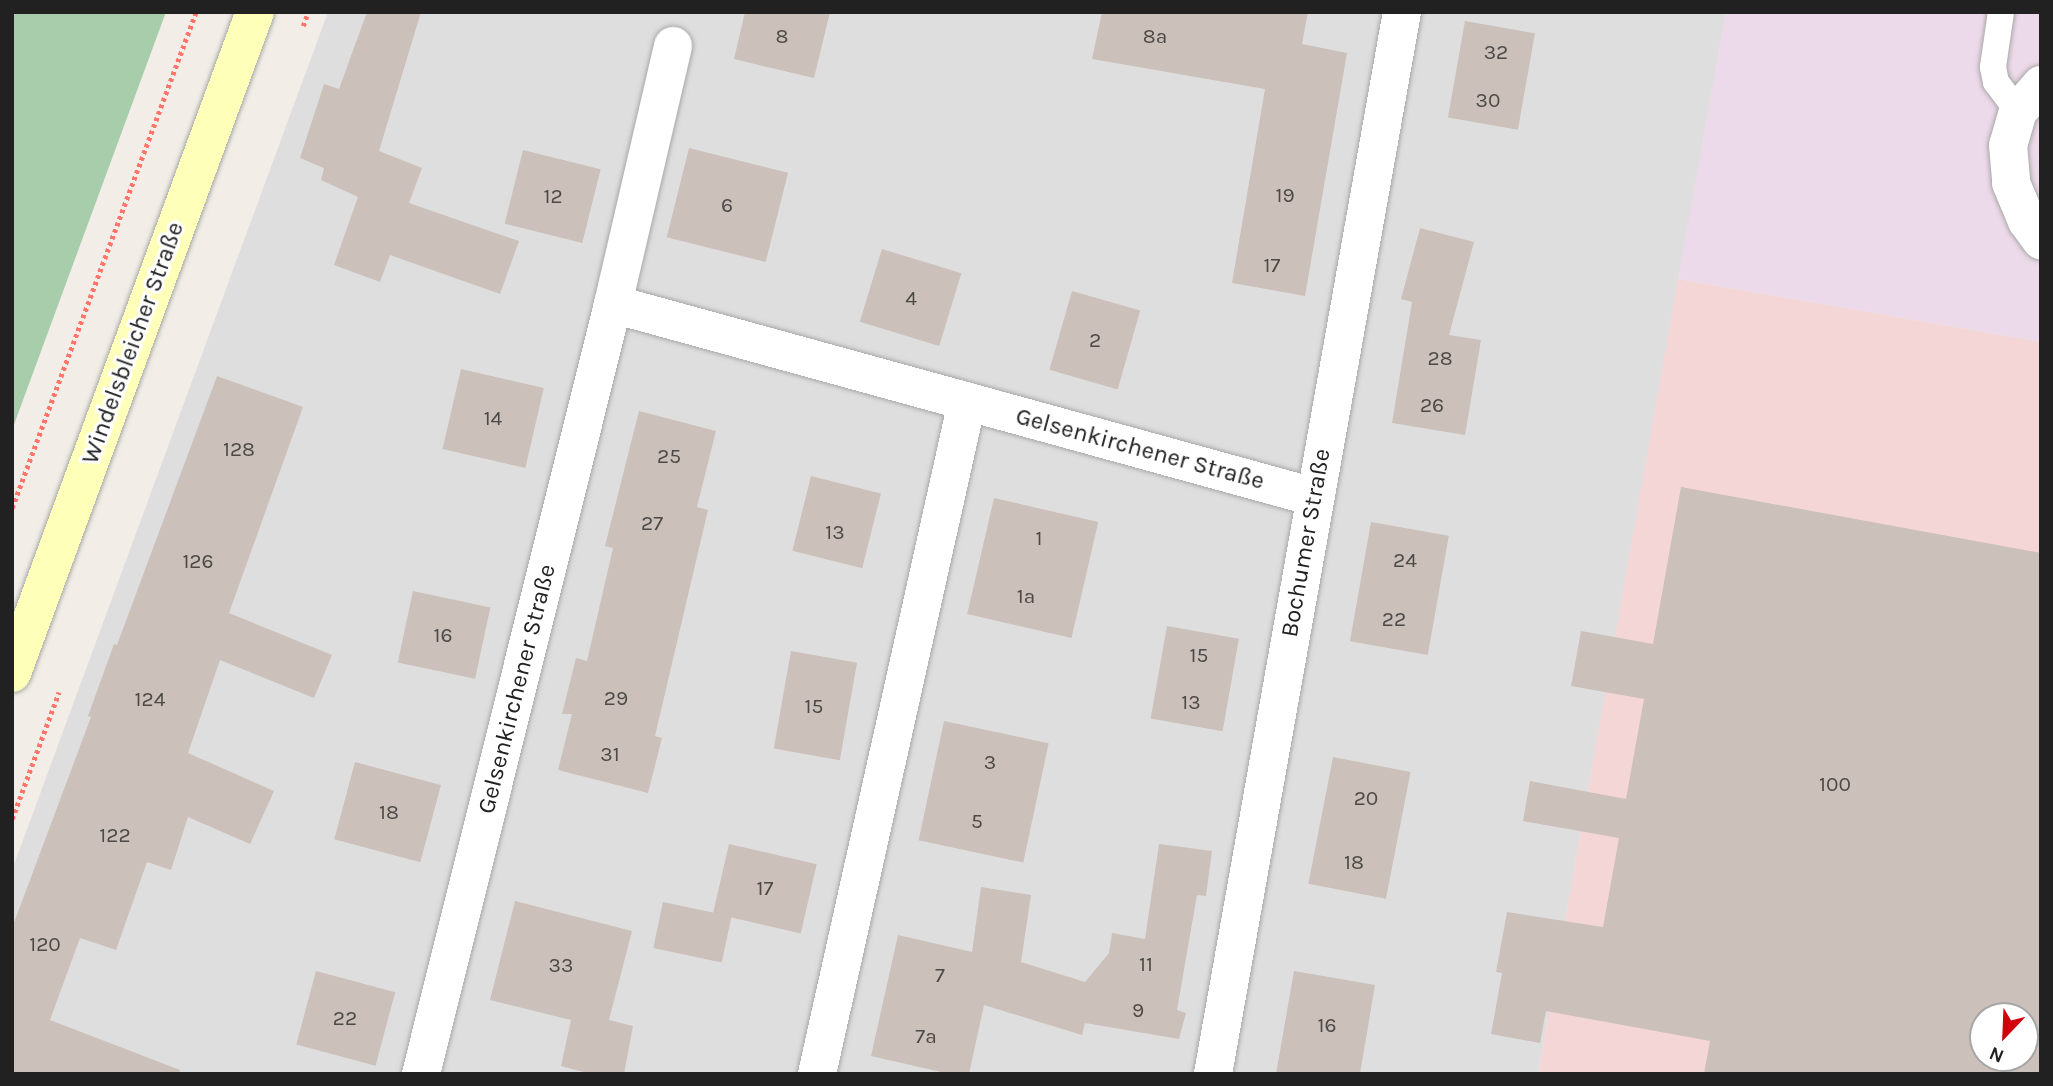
<!DOCTYPE html>
<meta charset="utf-8">
<style>
body{margin:0}
#map{position:relative;width:2053px;height:1086px;overflow:hidden;background:#f2eee7;font-family:Karla,sans-serif}
div>[style]{position:absolute}
.residential>*{inset:0;background:#dfdede}
.commercial>*{inset:0;background:#f4d6d6}
.industrial>*{inset:0;background:#ecd9e9}
.cemetery>*{inset:0;background:#a7cdab}
.building>*{inset:0;background:#cbc0ba;transform-origin:0 0}
.path>*{height:4.5px;margin-top:-2.25px;transform-origin:0;background:repeating-linear-gradient(90deg,#ff756c 0 3.5px,transparent 0 7px)}
.roads{filter:drop-shadow(0 0 2px #a8a8a8) drop-shadow(0 0 2px #a8a8a8)}
.service>*{height:26px;margin:-13px;padding:0 13px;transform-origin:13px;border-radius:13px;background:#fff}
.minor>*{height:38px;margin:-19px;padding:0 19px;transform-origin:19px;border-radius:19px;background:#fff}
.secondary>*{height:38px;margin:-19px;padding:0 19px;transform-origin:19px;border-radius:19px;background:#feffb9}
span{translate:-50% -50%;white-space:nowrap;text-align:center;line-height:1.15;-webkit-text-stroke:6px #fff;paint-order:stroke}
.number-label{font-size:21px;color:#4c4947}
.number-label span{-webkit-text-stroke-width:0}
.street-label{font-size:24px;color:#212121}
.frame{position:absolute;inset:0;border:14px solid #212121;pointer-events:none}
.north{position:absolute;left:1969px;top:1002px;width:70px;height:70px;box-sizing:border-box;background:#fff;border:2px solid #a6a6a6;border-radius:50%;rotate:203deg;font-size:19px;font-weight:700;line-height:28px;text-align:center;color:#212121}
.north::after{content:'';display:block;margin:auto;width:24px;height:32px;background:#d30009;clip-path:polygon(50% 0,100% 100%,50% 72%,0 100%)}
</style>
<div id="map">
<div class="residential">
<i style="clip-path:polygon(328px 12px,1726px 12px,1538px 1074px,12px 1074px,12px 870px)"></i>
</div>
<div class="commercial">
<i style="clip-path:polygon(evenodd,1678px 279px,2041px 342px,2041px 1074px,1538px 1074px,1678px 279px,1983px 1016px,2025px 1016px,2025px 1058px,1983px 1058px,1983px 1016px)"></i>
</div>
<div class="industrial">
<i style="clip-path:polygon(1726px 12px,2041px 12px,2041px 342px,1678px 279px)"></i>
</div>
<div class="cemetery">
<i style="clip-path:polygon(12px 12px,166px 12px,12px 430px)"></i>
</div>
<div class="building">
<i style="clip-path:polygon(367px 12px,421px 12px,379px 151px,422px 168px,409px 203px,519px 241px,500px 294px,390px 255px,380px 282px,334px 265px,358px 197px,321px 180px,324px 168px,300px 158px,324px 84px,339px 89px)"></i>
<i style="clip-path:polygon(745px 12px,830px 12px,814px 78px,734px 59px)"></i>
<i style="clip-path:polygon(1102px 12px,1308px 12px,1302px 44px,1347px 53px,1305px 296px,1232px 283px,1265px 89px,1092px 59px)"></i>
<i style="left:1465px;top:21px;width:71px;height:98px;rotate:10deg"></i>
<i style="left:689px;top:148px;width:102px;height:92px;rotate:14deg"></i>
<i style="left:523px;top:150px;width:80px;height:76px;rotate:14deg"></i>
<i style="clip-path:polygon(1420px 228px,1474px 242px,1449px 335px,1481px 340px,1465px 435px,1392px 423px,1412px 302px,1401px 299px)"></i>
<i style="left:882px;top:249px;width:83px;height:76px;rotate:17deg"></i>
<i style="left:1072px;top:291px;width:71px;height:82px;rotate:16deg"></i>
<i style="left:461px;top:369px;width:85px;height:82px;rotate:13deg"></i>
<i style="clip-path:polygon(217px 376px,303px 407px,229px 613px,332px 655px,314px 698px,220px 660px,188px 753px,274px 791px,250px 844px,188px 817px,171px 870px,147px 862px,116px 950px,80px 938px,50px 1020px,180px 1070px,179px 1074px,12px 1074px,12px 928px,91px 717px,88px 716px,114px 644px,117px 645px)"></i>
<i style="clip-path:polygon(639px 411px,716px 431px,697px 507px,708px 510px,655px 736px,662px 738px,648px 793px,558px 770px,572px 714px,562px 714px,576px 658px,587px 661px,613px 548px,605px 546px)"></i>
<i style="left:811px;top:476px;width:72px;height:77px;rotate:14deg"></i>
<i style="clip-path:polygon(evenodd,1681px 487px,2041px 553px,2041px 1074px,1704px 1074px,1710px 1041px,1546px 1011px,1540px 1043px,1491px 1034px,1502px 973px,1496px 972px,1507px 912px,1603px 927px,1619px 838px,1523px 821px,1530px 781px,1626px 799px,1644px 699px,1571px 686px,1581px 631px,1653px 644px,1681px 487px,1983px 1016px,2025px 1016px,2025px 1058px,1983px 1058px,1983px 1016px)"></i>
<i style="left:994px;top:498px;width:107px;height:119px;rotate:13deg"></i>
<i style="left:1371px;top:522px;width:79px;height:121px;rotate:10deg"></i>
<i style="left:413px;top:591px;width:79px;height:73px;rotate:12deg"></i>
<i style="left:1167px;top:626px;width:73px;height:94px;rotate:10deg"></i>
<i style="left:791px;top:651px;width:67px;height:99px;rotate:10deg"></i>
<i style="left:944px;top:721px;width:107px;height:122px;rotate:12deg"></i>
<i style="left:1333px;top:757px;width:79px;height:129px;rotate:11deg"></i>
<i style="left:355px;top:762px;width:89px;height:80px;rotate:15deg"></i>
<i style="left:729px;top:844px;width:90px;height:71px;rotate:13deg"></i>
<i style="clip-path:polygon(1159px 844px,1212px 851px,1206px 896px,1197px 895px,1177px 1010px,1186px 1013px,1179px 1039px,1085px 1023px,1082px 1035px,984px 1005px,969px 1074px,950px 1074px,871px 1056px,898px 935px,972px 952px,981px 887px,1031px 895px,1021px 962px,1085px 982px,1109px 953px,1112px 933px,1145px 939px)"></i>
<i style="clip-path:polygon(515px 901px,632px 931px,609px 1020px,633px 1026px,624px 1074px,591px 1074px,561px 1066px,571px 1020px,490px 1000px)"></i>
<i style="left:663px;top:902px;width:70px;height:47px;rotate:12deg"></i>
<i style="left:316px;top:971px;width:82px;height:76px;rotate:15deg"></i>
<i style="clip-path:polygon(1294px 971px,1375px 985px,1360px 1074px,1276px 1074px)"></i>
</div>
<div class="path">
<i style="left:303px;top:26px;width:15px;rotate:-70deg"></i>
<i style="left:12px;top:508px;width:529px;rotate:-69.65deg"></i>
<i style="left:12px;top:819px;width:135px;rotate:-69.7deg"></i>
</div>
<div class="roads">
<div class="service">
<i style="left:2001px;top:12px;width:56px;rotate:98.3deg"></i>
<i style="left:1993px;top:67px;width:15px;rotate:79deg"></i>
<i style="left:1996px;top:82px;width:36px;rotate:53deg"></i>
</div>
<div class="minor">
<i style="left:2041px;top:85px;width:35px;rotate:131deg"></i>
<i style="left:2018px;top:111px;width:35px;rotate:106deg"></i>
<i style="left:2008px;top:145px;width:38px;rotate:85deg"></i>
<i style="left:2011px;top:183px;width:41px;rotate:67.2deg"></i>
<i style="left:2027px;top:221px;width:24px;rotate:54deg"></i>
<i style="left:613px;top:304px;width:727px;rotate:15.39deg"></i>
<i style="left:421px;top:1074px;width:794px;rotate:-76deg"></i>
<i style="left:613px;top:304px;width:265px;rotate:-76.9deg"></i>
<i style="left:817px;top:1074px;width:689px;rotate:-77.42deg"></i>
<i style="left:1213px;top:1074px;width:1079px;rotate:-79.91deg"></i>
</div>
<div class="secondary">
<i style="left:12px;top:673px;width:704px;rotate:-69.82deg"></i>
</div>
</div>
<div class="number-label">
<span style="left:782px;top:36px">8</span>
<span style="left:1155px;top:36px">8a</span>
<span style="left:1496px;top:52px">32</span>
<span style="left:1488px;top:100px">30</span>
<span style="left:1285px;top:195px">19</span>
<span style="left:553px;top:196px">12</span>
<span style="left:727px;top:205px">6</span>
<span style="left:1272px;top:265px">17</span>
<span style="left:911px;top:298px">4</span>
<span style="left:1095px;top:340px">2</span>
<span style="left:1440px;top:358px">28</span>
<span style="left:1432px;top:405px">26</span>
<span style="left:493px;top:418px">14</span>
<span style="left:239px;top:449px">128</span>
<span style="left:669px;top:456px">25</span>
<span style="left:652px;top:523px">27</span>
<span style="left:835px;top:532px">13</span>
<span style="left:1039px;top:538px">1</span>
<span style="left:1405px;top:560px">24</span>
<span style="left:198px;top:561px">126</span>
<span style="left:1026px;top:596px">1a</span>
<span style="left:1394px;top:619px">22</span>
<span style="left:443px;top:635px">16</span>
<span style="left:1199px;top:655px">15</span>
<span style="left:616px;top:698px">29</span>
<span style="left:150px;top:699px">124</span>
<span style="left:1191px;top:702px">13</span>
<span style="left:814px;top:706px">15</span>
<span style="left:610px;top:754px">31</span>
<span style="left:990px;top:762px">3</span>
<span style="left:1835px;top:784px">100</span>
<span style="left:1366px;top:798px">20</span>
<span style="left:389px;top:812px">18</span>
<span style="left:977px;top:821px">5</span>
<span style="left:115px;top:835px">122</span>
<span style="left:1354px;top:862px">18</span>
<span style="left:765px;top:888px">17</span>
<span style="left:45px;top:944px">120</span>
<span style="left:1146px;top:964px">11</span>
<span style="left:561px;top:965px">33</span>
<span style="left:940px;top:975px">7</span>
<span style="left:1138px;top:1010px">9</span>
<span style="left:345px;top:1018px">22</span>
<span style="left:1327px;top:1025px">16</span>
<span style="left:926px;top:1036px">7a</span>
</div>
<div class="street-label">
<span style="left:133px;top:343px;rotate:-70deg">Windelsbleicher Straße</span>
<span style="left:1140px;top:449px;rotate:15deg">Gelsenkirchener Straße</span>
<span style="left:1306px;top:543px;rotate:-80deg">Bochumer Straße</span>
<span style="left:517px;top:689px;rotate:-76deg">Gelsenkirchener Straße</span>
</div>
<div class="frame"></div>
<div class="north">N</div>
</div>
